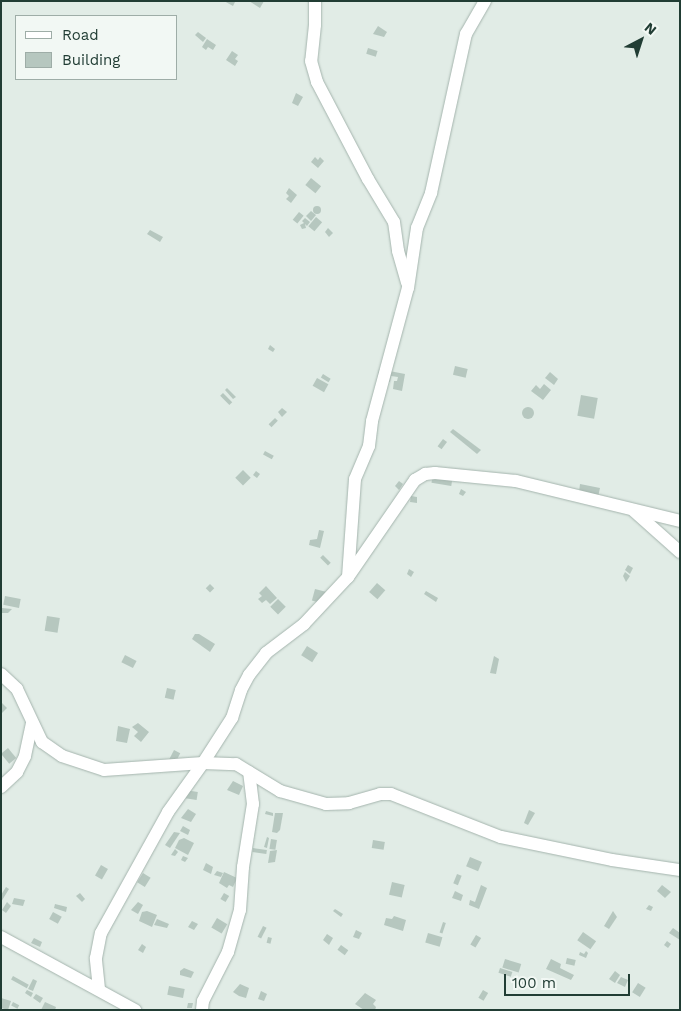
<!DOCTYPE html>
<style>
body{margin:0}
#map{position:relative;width:681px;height:1011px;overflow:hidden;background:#e1ece6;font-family:"Work Sans",sans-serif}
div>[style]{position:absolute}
.building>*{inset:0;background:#b6c7bf;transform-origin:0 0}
.round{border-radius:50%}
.roads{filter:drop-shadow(0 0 1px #a4b4ad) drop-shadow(0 0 1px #a4b4ad)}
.minor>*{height:12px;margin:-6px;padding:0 6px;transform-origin:6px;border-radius:6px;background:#fff}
span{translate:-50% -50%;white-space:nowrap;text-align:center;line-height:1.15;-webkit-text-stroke:4.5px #f2f8f4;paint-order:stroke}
.frame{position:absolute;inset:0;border:2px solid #213d34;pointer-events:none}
.legend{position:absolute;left:15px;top:15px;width:162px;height:65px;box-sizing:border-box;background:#f2f8f4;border:1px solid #9eada7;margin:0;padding:6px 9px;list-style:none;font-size:15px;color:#213d34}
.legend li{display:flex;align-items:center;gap:10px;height:25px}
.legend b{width:25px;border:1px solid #9eada7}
.north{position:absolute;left:616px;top:15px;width:50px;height:50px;-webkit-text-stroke:4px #f2f8f4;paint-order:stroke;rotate:40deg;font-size:14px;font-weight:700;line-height:20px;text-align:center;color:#213d34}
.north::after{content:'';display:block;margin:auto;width:18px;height:22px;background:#213d34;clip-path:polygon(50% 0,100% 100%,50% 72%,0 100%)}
.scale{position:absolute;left:504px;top:974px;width:126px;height:22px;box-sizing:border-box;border:2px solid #213d34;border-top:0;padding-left:6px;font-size:15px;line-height:18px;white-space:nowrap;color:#213d34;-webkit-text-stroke:4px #f2f8f4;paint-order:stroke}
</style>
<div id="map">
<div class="building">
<i style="clip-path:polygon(224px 1px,233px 1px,235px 2px,233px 6px)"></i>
<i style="clip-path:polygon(249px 1px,264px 1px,260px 8px)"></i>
<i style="clip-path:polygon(378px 26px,387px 32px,384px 37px,373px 34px)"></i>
<i style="clip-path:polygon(198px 32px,206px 38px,203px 42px,195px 35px)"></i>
<i style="clip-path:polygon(207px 39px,216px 45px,213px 50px,208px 47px,206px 50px,202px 47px)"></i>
<i style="left:368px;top:48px;width:10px;height:6px;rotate:17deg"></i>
<i style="clip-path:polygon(232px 51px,238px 55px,235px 59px,238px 61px,235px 66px,226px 60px)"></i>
<i style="clip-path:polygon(296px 93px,303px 97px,298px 106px,292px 103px)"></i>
<i style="clip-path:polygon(315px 157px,318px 160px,320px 157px,324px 161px,318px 168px,311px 162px)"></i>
<i style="left:311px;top:178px;width:13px;height:9px;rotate:39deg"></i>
<i style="clip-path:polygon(289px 188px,297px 195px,291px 203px,286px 199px,289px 196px,286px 193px)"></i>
<i class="round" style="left:313px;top:206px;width:8px;height:8px"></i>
<i style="clip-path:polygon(311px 211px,316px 215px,311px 221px,306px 216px)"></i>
<i style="left:299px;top:212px;width:6px;height:10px;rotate:39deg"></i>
<i style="left:316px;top:217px;width:8px;height:12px;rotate:40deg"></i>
<i style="clip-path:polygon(305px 218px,310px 222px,307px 226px,305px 224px,306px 228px,302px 229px,300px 225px,304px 223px,302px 221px)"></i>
<i style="clip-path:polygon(328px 228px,333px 233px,329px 237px,325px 232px)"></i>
<i style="clip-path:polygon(150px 230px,163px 237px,160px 242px,147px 234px)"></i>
<i style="clip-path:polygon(270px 345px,275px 349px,273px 352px,268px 349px)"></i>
<i style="left:455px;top:366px;width:13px;height:9px;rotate:13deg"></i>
<i style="clip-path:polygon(379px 369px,405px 374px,402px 391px,393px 389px,394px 381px,397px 381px,398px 377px,391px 376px,390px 382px,384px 380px,375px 389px)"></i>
<i style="clip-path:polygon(550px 372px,558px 379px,554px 385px,545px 378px)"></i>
<i style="left:323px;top:374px;width:9px;height:4px;rotate:32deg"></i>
<i style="left:317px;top:378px;width:13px;height:9px;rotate:29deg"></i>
<i style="clip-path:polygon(544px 384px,551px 390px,543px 400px,531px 391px,536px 385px,540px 389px)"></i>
<i style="clip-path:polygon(227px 388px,236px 397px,233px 399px,225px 390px)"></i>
<i style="left:223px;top:393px;width:13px;height:4px;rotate:45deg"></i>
<i style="left:581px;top:395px;width:17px;height:21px;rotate:10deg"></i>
<i class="round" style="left:522px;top:407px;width:12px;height:12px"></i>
<i style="clip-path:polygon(282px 408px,287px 412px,282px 417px,278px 412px)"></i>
<i style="left:275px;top:418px;width:4px;height:9px;rotate:45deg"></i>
<i style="clip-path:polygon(453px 429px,481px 450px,477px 454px,450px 432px)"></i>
<i style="left:443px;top:439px;width:5px;height:9px;rotate:37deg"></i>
<i style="left:265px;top:451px;width:10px;height:4px;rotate:29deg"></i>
<i style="left:434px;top:467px;width:20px;height:16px;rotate:9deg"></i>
<i style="left:243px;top:470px;width:11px;height:11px;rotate:45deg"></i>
<i style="left:256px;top:471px;width:5px;height:5px;rotate:37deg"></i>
<i style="clip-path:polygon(399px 481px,403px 484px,399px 490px,395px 486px)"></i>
<i style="clip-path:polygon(580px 484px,600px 488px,598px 497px,579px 492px)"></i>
<i style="clip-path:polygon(461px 489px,466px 492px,463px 496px,459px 494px)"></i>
<i style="clip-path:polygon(411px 496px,417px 497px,417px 503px,410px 502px)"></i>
<i style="clip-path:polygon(319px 530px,324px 531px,320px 548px,309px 545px,310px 540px,317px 539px)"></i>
<i style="left:323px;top:555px;width:11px;height:4px;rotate:45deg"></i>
<i style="clip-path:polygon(628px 565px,633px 568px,630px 574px,625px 570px)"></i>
<i style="clip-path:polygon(409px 569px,414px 572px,411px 577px,407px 574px)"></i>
<i style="clip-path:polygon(625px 572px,630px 576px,626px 582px,623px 576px)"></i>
<i style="left:377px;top:583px;width:11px;height:12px;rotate:41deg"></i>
<i style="left:210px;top:584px;width:6px;height:6px;rotate:45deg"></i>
<i style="clip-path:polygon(266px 586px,277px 598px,270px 604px,266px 600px,262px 603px,258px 599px,262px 596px,259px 593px)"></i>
<i style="left:315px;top:589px;width:11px;height:12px;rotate:15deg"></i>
<i style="clip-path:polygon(426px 591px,438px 598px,436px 602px,424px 594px)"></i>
<i style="left:5px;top:596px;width:16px;height:9px;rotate:11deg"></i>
<i style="left:278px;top:599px;width:11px;height:11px;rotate:45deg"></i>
<i style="clip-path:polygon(2px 608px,12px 609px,8px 613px,2px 613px)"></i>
<i style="left:47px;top:616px;width:13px;height:15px;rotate:9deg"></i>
<i style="clip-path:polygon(195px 634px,199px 634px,215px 644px,210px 652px,192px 639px)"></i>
<i style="left:307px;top:646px;width:13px;height:11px;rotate:32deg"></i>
<i style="left:125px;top:655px;width:13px;height:8px;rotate:27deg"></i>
<i style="clip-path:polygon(494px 656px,499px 659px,496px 674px,490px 673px)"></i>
<i style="left:167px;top:688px;width:9px;height:10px;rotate:13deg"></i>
<i style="clip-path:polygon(1px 702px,7px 708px,1px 714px)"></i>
<i style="clip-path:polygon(138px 723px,149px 732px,141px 742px,134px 736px,138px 732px,132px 727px)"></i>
<i style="clip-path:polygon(118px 726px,130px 729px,127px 743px,116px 741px)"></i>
<i style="left:8px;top:748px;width:13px;height:9px;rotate:51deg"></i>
<i style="left:174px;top:750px;width:7px;height:13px;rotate:27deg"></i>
<i style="clip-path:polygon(233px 781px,243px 786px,239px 795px,227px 790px)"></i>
<i style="left:185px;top:790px;width:13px;height:8px;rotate:9deg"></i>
<i style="clip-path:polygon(188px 809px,196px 814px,191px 822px,181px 818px)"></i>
<i style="clip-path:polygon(529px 810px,535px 813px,528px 825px,524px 823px)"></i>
<i style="clip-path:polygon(266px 811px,273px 813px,273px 816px,265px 814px)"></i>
<i style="clip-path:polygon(275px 813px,283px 813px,280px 830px,277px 833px,272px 832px)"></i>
<i style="clip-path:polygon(183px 826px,190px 830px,188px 835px,180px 831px)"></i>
<i style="clip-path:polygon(174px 832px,180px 833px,170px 848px,165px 845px)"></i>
<i style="clip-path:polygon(267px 837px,269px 838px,267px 848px,264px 847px)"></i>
<i style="clip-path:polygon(184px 838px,194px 843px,188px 855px,175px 848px,179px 840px)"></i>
<i style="left:271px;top:839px;width:6px;height:10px;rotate:9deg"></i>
<i style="left:373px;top:840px;width:12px;height:8px;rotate:9deg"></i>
<i style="left:253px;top:848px;width:14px;height:4px;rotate:8deg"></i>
<i style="clip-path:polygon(175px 849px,178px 852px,175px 856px,171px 855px)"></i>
<i style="clip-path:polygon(277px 850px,275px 862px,268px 863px,270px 851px)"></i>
<i style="clip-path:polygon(183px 856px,188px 858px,185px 862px,181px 860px)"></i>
<i style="left:470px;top:857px;width:13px;height:10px;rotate:23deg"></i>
<i style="clip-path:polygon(206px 863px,213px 867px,211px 874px,203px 870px)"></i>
<i style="left:101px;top:865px;width:8px;height:12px;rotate:30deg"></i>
<i style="clip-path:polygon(217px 871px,223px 873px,221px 877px,214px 875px)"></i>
<i style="clip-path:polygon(224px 872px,237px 878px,233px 887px,229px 885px,227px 888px,219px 883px)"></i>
<i style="left:143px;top:873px;width:9px;height:11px;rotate:32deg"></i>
<i style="left:457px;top:874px;width:5px;height:10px;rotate:22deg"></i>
<i style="left:392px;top:882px;width:13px;height:13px;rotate:13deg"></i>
<i style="clip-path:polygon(481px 885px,487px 888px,479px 909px,469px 905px,470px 900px,475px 902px)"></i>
<i style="clip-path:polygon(662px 885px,671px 892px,665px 898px,657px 891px)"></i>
<i style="clip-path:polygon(6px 887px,9px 889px,1px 902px,1px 895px)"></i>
<i style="clip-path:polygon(455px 891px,463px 895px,461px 901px,452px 898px)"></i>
<i style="clip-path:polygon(80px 893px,85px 899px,82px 902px,76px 896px)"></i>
<i style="left:224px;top:893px;width:6px;height:7px;rotate:31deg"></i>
<i style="clip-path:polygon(14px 898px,25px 900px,23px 906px,12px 904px)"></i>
<i style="clip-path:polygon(7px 902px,11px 906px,6px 913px,2px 910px)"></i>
<i style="clip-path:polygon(138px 902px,143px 905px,138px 914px,131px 910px)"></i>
<i style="clip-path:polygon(55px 904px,67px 907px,66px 912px,54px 908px)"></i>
<i style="clip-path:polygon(649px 905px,653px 907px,651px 911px,646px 909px)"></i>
<i style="clip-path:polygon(335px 909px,343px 914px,341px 917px,333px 911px)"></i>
<i style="clip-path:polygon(147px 911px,157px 915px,152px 927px,139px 921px,142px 912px)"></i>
<i style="clip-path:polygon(613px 911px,617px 917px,609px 929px,604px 926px)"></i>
<i style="left:53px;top:912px;width:10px;height:8px;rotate:29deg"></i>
<i style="clip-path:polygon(394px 916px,406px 920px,403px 931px,384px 925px,386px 918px,392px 919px)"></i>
<i style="left:217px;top:918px;width:12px;height:11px;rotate:31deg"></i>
<i style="clip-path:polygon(157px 919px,169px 924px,167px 928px,154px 925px)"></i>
<i style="clip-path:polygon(192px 921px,198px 924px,194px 930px,188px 927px)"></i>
<i style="left:443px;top:922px;width:3px;height:11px;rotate:18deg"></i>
<i style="left:263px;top:926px;width:4px;height:12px;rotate:27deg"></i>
<i style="clip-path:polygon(673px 928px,680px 933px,680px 940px,669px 933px)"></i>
<i style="clip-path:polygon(356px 930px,362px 933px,359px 939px,353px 937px)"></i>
<i style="left:583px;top:932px;width:16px;height:10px;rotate:35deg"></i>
<i style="left:428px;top:933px;width:15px;height:10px;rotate:16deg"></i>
<i style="clip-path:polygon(327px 934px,333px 938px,329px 945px,323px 940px)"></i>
<i style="left:476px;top:935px;width:6px;height:11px;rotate:31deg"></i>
<i style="left:268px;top:937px;width:4px;height:6px;rotate:14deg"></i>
<i style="clip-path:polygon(34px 938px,42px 942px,40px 947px,31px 943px)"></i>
<i style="left:667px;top:941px;width:5px;height:5px;rotate:37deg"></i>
<i style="clip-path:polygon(142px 944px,146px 947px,143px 953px,138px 950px)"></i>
<i style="left:341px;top:945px;width:9px;height:6px;rotate:36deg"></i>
<i style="clip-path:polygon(586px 951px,588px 953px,586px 958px,579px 955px,580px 952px,584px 954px)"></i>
<i style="left:567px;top:958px;width:9px;height:6px;rotate:13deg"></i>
<i style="left:505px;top:959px;width:17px;height:9px;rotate:17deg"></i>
<i style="clip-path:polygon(551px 959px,561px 964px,560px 968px,574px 975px,571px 980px,546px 969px)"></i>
<i style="clip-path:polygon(184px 968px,194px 972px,191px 978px,180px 975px,180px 971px)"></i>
<i style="left:500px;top:968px;width:13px;height:5px;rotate:18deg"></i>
<i style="clip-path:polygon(615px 971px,620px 975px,615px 983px,609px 979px)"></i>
<i style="left:13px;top:976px;width:18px;height:4px;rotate:29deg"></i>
<i style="clip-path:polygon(621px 977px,628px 980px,625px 987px,617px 983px)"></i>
<i style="clip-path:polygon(33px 979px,37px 981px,33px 991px,28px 989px)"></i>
<i class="round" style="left:522px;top:979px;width:8px;height:8px"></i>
<i style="left:638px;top:983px;width:9px;height:11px;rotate:32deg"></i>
<i style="clip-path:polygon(240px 984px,249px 988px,246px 998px,239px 996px,233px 992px)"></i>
<i style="left:169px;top:986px;width:16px;height:9px;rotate:11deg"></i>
<i style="clip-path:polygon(27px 990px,33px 993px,31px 997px,25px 993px)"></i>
<i style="left:483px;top:990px;width:6px;height:9px;rotate:31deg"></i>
<i style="clip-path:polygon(261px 991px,267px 994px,264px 1001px,258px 999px)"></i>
<i style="clip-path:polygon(365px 993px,376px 1000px,373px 1004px,376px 1007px,375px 1010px,364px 1010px,355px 1004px)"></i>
<i style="clip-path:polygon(36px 994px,43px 998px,40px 1003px,33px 998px)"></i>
<i style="clip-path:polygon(1px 998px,11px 1001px,8px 1010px,1px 1008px)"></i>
<i style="left:13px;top:1002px;width:7px;height:4px;rotate:27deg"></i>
<i style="clip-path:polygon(45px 1002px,56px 1007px,55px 1010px,41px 1010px)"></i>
<i style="clip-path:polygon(188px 1003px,193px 1003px,192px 1008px,187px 1008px)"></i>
</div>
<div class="roads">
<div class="minor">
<i style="left:315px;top:1px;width:24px;rotate:90deg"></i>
<i style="left:315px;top:25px;width:36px;rotate:96deg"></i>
<i style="left:311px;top:61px;width:22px;rotate:74deg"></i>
<i style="left:317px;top:82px;width:110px;rotate:62.3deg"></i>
<i style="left:368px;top:179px;width:50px;rotate:58.8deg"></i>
<i style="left:394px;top:222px;width:29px;rotate:82deg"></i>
<i style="left:398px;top:251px;width:33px;rotate:74deg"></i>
<i style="left:634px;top:511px;width:62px;rotate:41.7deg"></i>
<i style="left:348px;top:577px;width:98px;rotate:-85.9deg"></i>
<i style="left:355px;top:479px;width:36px;rotate:-67deg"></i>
<i style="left:369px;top:446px;width:25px;rotate:-83deg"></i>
<i style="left:372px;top:421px;width:138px;rotate:-74.9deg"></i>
<i style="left:408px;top:288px;width:61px;rotate:-81.5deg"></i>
<i style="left:417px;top:228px;width:38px;rotate:-68deg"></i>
<i style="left:431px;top:193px;width:163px;rotate:-77.6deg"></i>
<i style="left:466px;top:34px;width:38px;rotate:-60deg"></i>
<i style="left:1px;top:674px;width:22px;rotate:43deg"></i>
<i style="left:17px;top:689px;width:59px;rotate:64.7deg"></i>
<i style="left:42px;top:742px;width:24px;rotate:35deg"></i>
<i style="left:62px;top:756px;width:44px;rotate:18.4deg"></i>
<i style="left:104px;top:770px;width:99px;rotate:-4deg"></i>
<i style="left:203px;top:763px;width:33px;rotate:2deg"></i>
<i style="left:236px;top:764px;width:52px;rotate:31.5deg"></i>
<i style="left:280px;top:791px;width:48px;rotate:15.8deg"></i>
<i style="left:326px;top:804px;width:23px;rotate:-2deg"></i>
<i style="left:349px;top:803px;width:32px;rotate:-16deg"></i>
<i style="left:380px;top:794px;width:11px"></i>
<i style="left:391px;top:794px;width:118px;rotate:21.4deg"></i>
<i style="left:501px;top:837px;width:113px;rotate:11.7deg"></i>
<i style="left:612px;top:860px;width:69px;rotate:8.4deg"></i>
<i style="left:1px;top:787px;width:22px;rotate:-43deg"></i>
<i style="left:17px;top:772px;width:18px;rotate:-63deg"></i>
<i style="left:25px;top:756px;width:33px;rotate:-78deg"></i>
<i style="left:1px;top:937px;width:153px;rotate:28.6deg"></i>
<i style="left:99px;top:989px;width:31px;rotate:-96deg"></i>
<i style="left:96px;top:958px;width:25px;rotate:-79deg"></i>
<i style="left:101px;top:933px;width:138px;rotate:-61deg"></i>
<i style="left:168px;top:812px;width:60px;rotate:-54.5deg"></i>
<i style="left:203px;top:763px;width:54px;rotate:-57.2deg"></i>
<i style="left:232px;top:718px;width:29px;rotate:-72deg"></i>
<i style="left:241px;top:690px;width:17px;rotate:-62deg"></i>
<i style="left:249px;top:675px;width:28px;rotate:-52deg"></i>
<i style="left:266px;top:653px;width:48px;rotate:-37.3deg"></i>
<i style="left:304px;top:624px;width:64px;rotate:-46.9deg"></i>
<i style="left:348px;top:577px;width:118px;rotate:-55.4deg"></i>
<i style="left:415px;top:480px;width:12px;rotate:-31deg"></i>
<i style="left:425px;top:474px;width:10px;rotate:-6deg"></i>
<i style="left:435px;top:473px;width:81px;rotate:5.6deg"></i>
<i style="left:516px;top:481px;width:169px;rotate:13.7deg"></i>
<i style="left:202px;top:1010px;width:9px;rotate:-84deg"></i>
<i style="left:203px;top:1001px;width:55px;rotate:-63deg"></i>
<i style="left:228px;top:952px;width:44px;rotate:-74.1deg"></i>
<i style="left:240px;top:910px;width:43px;rotate:-86deg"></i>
<i style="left:243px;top:867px;width:64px;rotate:-81deg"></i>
<i style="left:253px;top:804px;width:32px;rotate:-97deg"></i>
</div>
</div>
<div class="frame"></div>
<ul class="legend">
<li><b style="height:6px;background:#fff"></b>Road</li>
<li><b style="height:14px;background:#b6c7bf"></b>Building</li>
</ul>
<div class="north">N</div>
<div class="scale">100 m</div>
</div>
